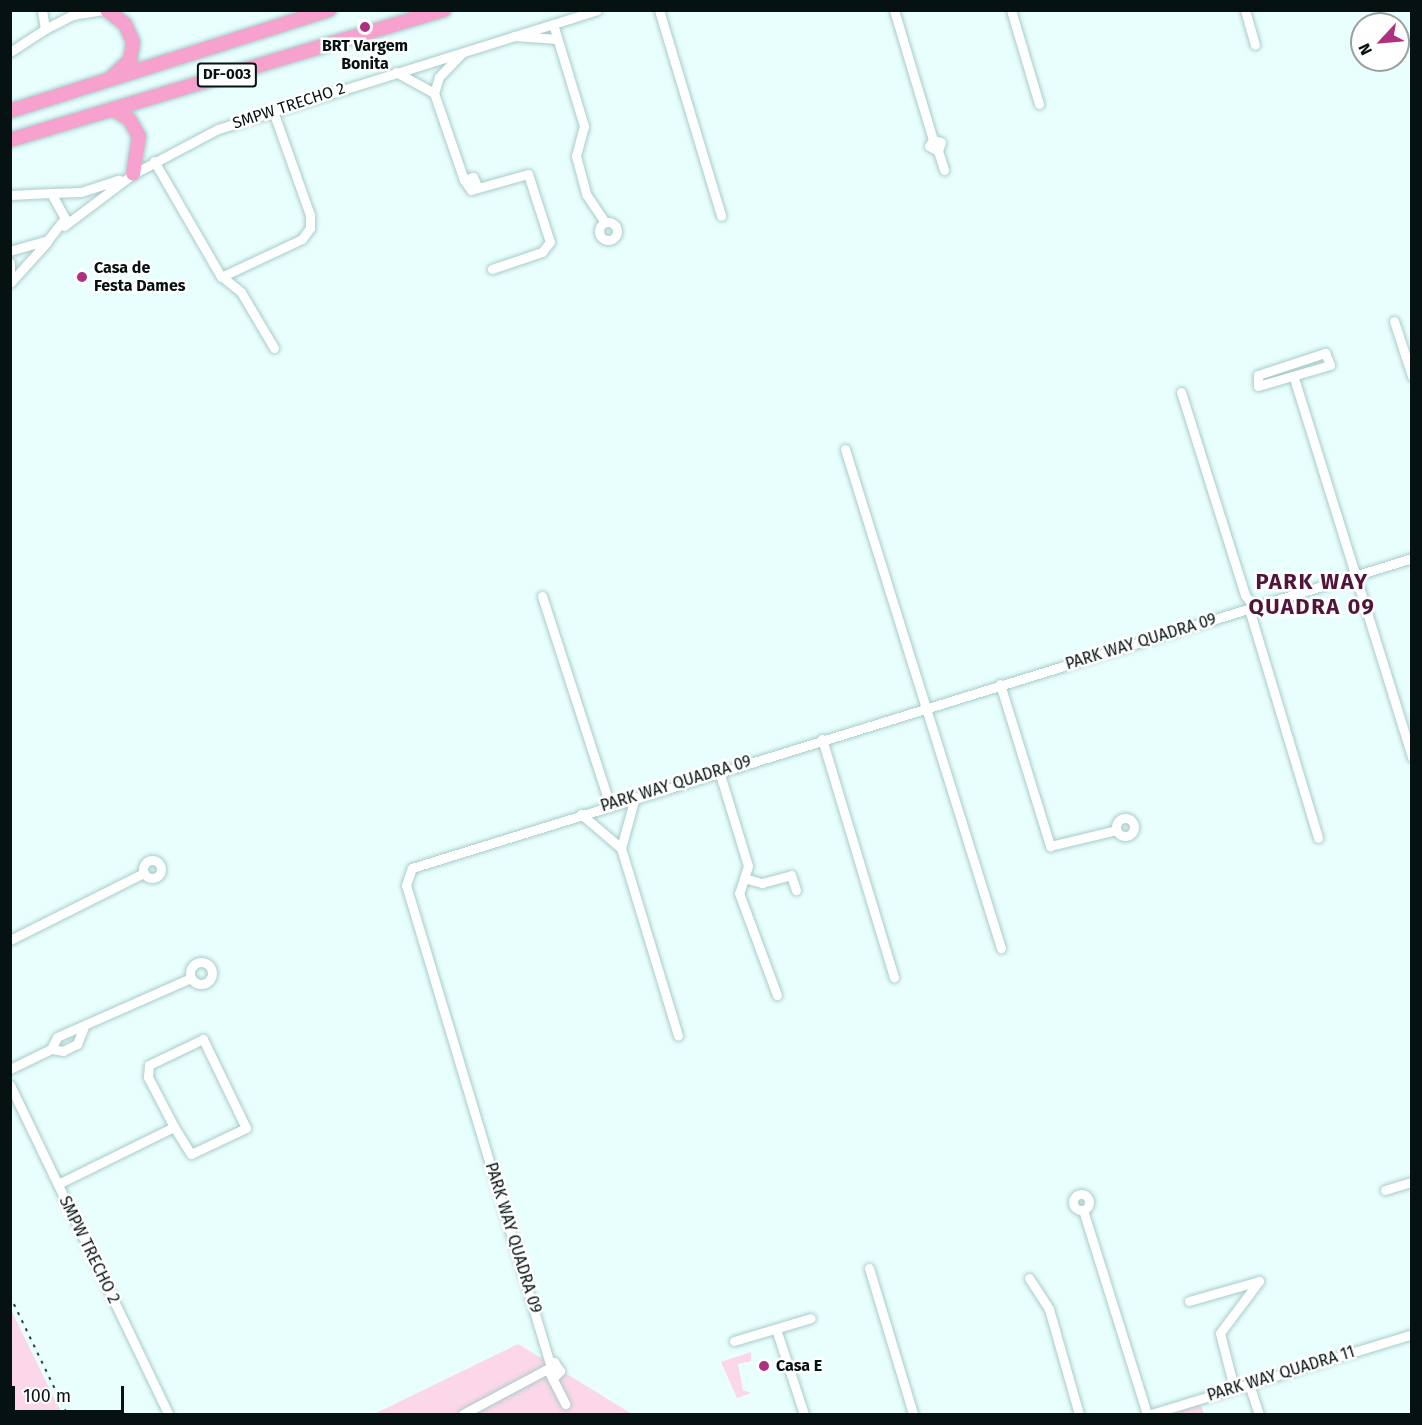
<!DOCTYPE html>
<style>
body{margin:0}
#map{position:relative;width:1422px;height:1425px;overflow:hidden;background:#e9fffe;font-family:"Fira Sans",sans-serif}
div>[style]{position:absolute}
.green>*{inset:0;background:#fcd7e9}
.roads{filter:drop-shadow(0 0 2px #a8ccca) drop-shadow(0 0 2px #a8ccca)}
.minor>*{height:9px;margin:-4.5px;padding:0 4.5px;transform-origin:4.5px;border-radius:4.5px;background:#fff}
.minor>.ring{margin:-4.5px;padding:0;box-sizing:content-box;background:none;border:9px solid #fff;border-radius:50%}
.highway>*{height:14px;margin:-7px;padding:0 7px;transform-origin:7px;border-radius:7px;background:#f6a1ce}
.rail>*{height:2px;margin-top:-1px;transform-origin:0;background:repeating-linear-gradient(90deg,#324140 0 3px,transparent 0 9px)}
.dots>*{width:16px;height:16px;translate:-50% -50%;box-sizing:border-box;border:3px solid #fff;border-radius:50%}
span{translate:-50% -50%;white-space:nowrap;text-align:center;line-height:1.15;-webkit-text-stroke:5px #fff;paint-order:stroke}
.shield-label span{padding:2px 4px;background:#fff;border:2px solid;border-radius:4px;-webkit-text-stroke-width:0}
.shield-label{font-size:15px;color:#051211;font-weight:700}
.poi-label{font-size:16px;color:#051211;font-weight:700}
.left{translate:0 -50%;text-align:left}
.street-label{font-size:16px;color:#051211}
.district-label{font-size:22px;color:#51153a;font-weight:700;letter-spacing:1.5px}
.frame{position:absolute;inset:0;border:12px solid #051211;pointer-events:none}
.north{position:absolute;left:1350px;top:12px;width:60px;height:60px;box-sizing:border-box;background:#fff;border:2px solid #9ba0a0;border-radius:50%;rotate:244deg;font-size:16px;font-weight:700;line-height:24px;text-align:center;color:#051211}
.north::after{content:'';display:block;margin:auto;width:21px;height:27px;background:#af307f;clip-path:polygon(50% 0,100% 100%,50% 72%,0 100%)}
.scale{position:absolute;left:12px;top:1386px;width:112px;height:27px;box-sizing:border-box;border:3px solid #051211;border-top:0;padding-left:8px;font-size:18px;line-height:21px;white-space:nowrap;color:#051211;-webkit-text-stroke:4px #fff;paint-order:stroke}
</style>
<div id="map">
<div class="green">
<i style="clip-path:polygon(11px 1310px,62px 1414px,11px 1414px)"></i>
<i style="clip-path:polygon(518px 1344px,632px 1414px,374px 1414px)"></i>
<i style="clip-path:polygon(751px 1352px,751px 1361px,738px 1364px,743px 1390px,751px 1393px,737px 1398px,721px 1362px)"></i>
<i style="clip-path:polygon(1198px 1396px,1204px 1414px,1140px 1414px)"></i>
</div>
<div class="roads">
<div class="minor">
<i style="left:659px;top:10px;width:215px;rotate:73.2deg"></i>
<i style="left:894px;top:10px;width:136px;rotate:73.3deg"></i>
<i style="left:933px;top:140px;width:7px;rotate:124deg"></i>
<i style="left:929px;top:146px;width:10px;rotate:29deg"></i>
<i style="left:938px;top:151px;width:9px;rotate:-72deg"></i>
<i style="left:941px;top:142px;width:8px;rotate:-166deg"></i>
<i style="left:1011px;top:10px;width:98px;rotate:73.4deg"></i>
<i style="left:1245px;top:10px;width:36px;rotate:74deg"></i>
<i style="left:553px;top:24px;width:107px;rotate:73.1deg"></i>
<i style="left:584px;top:126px;width:31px;rotate:105deg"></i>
<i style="left:576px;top:156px;width:39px;rotate:75deg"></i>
<i style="left:586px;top:194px;width:34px;rotate:56deg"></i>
<i style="left:45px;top:29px;width:30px;rotate:-27deg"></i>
<i style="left:72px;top:15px;width:33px;rotate:-9deg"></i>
<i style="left:514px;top:36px;width:43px;rotate:4deg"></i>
<i style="left:10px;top:52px;width:42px;rotate:-33.3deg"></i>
<i style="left:45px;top:29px;width:19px;rotate:-99deg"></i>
<i style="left:461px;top:54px;width:32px;rotate:134deg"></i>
<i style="left:439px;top:77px;width:17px;rotate:107deg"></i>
<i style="left:434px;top:93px;width:92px;rotate:71deg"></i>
<i style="left:396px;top:72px;width:43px;rotate:28.9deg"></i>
<i style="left:938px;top:151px;width:20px;rotate:72deg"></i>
<i style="left:154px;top:161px;width:132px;rotate:59.9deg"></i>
<i style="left:220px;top:275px;width:27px;rotate:39deg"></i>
<i style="left:241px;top:292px;width:65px;rotate:59.5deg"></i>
<i style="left:477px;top:186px;width:10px;rotate:-114deg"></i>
<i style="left:473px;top:177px;width:9px;rotate:162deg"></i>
<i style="left:464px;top:180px;width:12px;rotate:55deg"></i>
<i style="left:471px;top:190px;width:59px;rotate:-15.7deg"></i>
<i style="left:528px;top:174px;width:71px;rotate:72.1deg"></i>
<i style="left:550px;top:242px;width:13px;rotate:129deg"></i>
<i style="left:542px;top:252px;width:53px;rotate:161.2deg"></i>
<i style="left:51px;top:193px;width:30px;rotate:-2deg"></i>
<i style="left:81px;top:192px;width:40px;rotate:-18deg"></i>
<i style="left:10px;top:195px;width:41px;rotate:-2.8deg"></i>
<i style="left:51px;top:193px;width:29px;rotate:61deg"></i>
<i style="left:65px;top:218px;width:28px;rotate:128deg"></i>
<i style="left:48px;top:240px;width:40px;rotate:164deg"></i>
<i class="ring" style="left:599px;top:222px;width:9px;height:9px"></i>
<i style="left:64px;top:226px;width:86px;rotate:-37deg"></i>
<i style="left:133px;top:174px;width:96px;rotate:-27.9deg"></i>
<i style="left:218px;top:129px;width:397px;rotate:-17.4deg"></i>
<i style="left:10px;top:263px;width:13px;rotate:90deg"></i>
<i style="left:221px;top:277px;width:89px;rotate:-25.1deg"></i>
<i style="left:302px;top:239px;width:14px;rotate:-54deg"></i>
<i style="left:310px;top:228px;width:13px;rotate:-90deg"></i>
<i style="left:310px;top:215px;width:110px;rotate:-109.6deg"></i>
<i style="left:10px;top:283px;width:55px;rotate:-47.9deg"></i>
<i style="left:1394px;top:321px;width:58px;rotate:71.9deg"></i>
<i style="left:1325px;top:353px;width:13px;rotate:67deg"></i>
<i style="left:1330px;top:365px;width:75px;rotate:163.7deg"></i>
<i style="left:1258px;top:386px;width:11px;rotate:-90deg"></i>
<i style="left:1258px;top:375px;width:71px;rotate:-18.2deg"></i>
<i style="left:1294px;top:378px;width:397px;rotate:72.7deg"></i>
<i style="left:1181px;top:392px;width:213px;rotate:72.5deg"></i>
<i style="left:1245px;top:595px;width:15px;rotate:53deg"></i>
<i style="left:845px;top:449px;width:523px;rotate:72.64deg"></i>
<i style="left:542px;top:596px;width:220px;rotate:72deg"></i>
<i style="left:1249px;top:609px;width:239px;rotate:73.2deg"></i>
<i style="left:1000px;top:684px;width:170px;rotate:72.8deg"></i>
<i style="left:1050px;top:846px;width:68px;rotate:-13.6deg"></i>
<i style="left:822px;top:739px;width:249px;rotate:73.2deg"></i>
<i style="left:719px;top:771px;width:99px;rotate:73deg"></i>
<i style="left:748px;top:866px;width:28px;rotate:108deg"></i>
<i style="left:739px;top:893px;width:109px;rotate:69.6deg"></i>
<i style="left:581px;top:814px;width:52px;rotate:40.4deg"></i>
<i style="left:621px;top:848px;width:196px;rotate:73.1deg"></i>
<i class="ring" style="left:1116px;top:818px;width:9px;height:9px"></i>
<i style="left:621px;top:848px;width:53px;rotate:-74.6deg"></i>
<i class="ring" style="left:143px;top:860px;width:9px;height:9px"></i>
<i style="left:744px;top:878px;width:19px;rotate:16deg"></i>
<i style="left:762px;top:883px;width:30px;rotate:-15deg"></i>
<i style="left:791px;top:875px;width:16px;rotate:72deg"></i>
<i style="left:10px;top:940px;width:150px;rotate:-26.6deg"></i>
<i class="ring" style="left:190px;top:962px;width:13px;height:13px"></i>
<i style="left:51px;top:1049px;width:12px;rotate:9deg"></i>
<i style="left:63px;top:1051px;width:16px;rotate:-27deg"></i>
<i style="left:77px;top:1044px;width:18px;rotate:-68deg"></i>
<i style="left:10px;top:1069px;width:46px;rotate:-26deg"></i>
<i style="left:51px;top:1049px;width:13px;rotate:-63deg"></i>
<i style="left:57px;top:1037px;width:146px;rotate:-23.8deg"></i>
<i style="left:10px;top:1085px;width:365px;rotate:64.3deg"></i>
<i style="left:58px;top:1184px;width:129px;rotate:-26.2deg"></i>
<i style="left:174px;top:1127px;width:32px;rotate:58deg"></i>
<i style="left:191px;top:1154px;width:61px;rotate:-25.3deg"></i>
<i style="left:246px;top:1128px;width:99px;rotate:-115.8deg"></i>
<i style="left:203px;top:1039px;width:60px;rotate:154.3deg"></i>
<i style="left:149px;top:1065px;width:12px;rotate:95deg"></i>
<i style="left:148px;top:1077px;width:56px;rotate:62.5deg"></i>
<i style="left:1385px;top:1190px;width:28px;rotate:-17deg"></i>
<i class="ring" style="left:1073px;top:1194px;width:7px;height:7px"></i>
<i style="left:1083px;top:1210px;width:214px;rotate:72.6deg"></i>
<i style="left:869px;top:1268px;width:152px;rotate:73.2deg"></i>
<i style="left:1029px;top:1278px;width:37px;rotate:57deg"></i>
<i style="left:1049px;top:1309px;width:109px;rotate:74.1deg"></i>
<i style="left:1189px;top:1301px;width:73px;rotate:-15.9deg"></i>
<i style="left:1259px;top:1281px;width:65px;rotate:126.9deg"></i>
<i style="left:1220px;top:1333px;width:57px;rotate:75.7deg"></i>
<i style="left:776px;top:1329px;width:89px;rotate:71.8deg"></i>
<i style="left:734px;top:1341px;width:80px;rotate:-16.6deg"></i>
<i style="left:550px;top:1364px;width:500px;rotate:-106.73deg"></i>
<i style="left:406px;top:885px;width:18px;rotate:-71deg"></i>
<i style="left:412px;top:868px;width:1047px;rotate:-17.22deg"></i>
<i style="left:553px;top:1378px;width:10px;rotate:-45deg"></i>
<i style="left:560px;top:1371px;width:11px;rotate:-124deg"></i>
<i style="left:554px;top:1362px;width:11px;rotate:117deg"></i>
<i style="left:549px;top:1372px;width:36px;rotate:63deg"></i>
<i style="left:1249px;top:1384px;width:32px;rotate:72deg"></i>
<i style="left:463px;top:1414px;width:98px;rotate:-28.1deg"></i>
<i style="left:1151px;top:1414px;width:273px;rotate:-17deg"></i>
</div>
<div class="highway">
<i style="left:107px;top:10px;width:23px;rotate:38deg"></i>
<i style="left:125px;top:24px;width:20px;rotate:66deg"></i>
<i style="left:133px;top:42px;width:18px;rotate:99deg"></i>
<i style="left:130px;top:60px;width:23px;rotate:137deg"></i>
<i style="left:113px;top:109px;width:19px;rotate:32deg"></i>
<i style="left:129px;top:119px;width:20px;rotate:60deg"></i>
<i style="left:139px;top:136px;width:38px;rotate:99deg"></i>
<i style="left:10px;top:111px;width:335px;rotate:-17.6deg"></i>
<i style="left:10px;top:140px;width:453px;rotate:-16.7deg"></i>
</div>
</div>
<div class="rail">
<i style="left:10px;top:1296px;width:131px;rotate:64.2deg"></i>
</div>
<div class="dots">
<i style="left:365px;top:27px;background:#af307f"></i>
<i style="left:82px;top:277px;background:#af307f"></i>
<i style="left:764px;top:1366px;background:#af307f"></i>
</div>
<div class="shield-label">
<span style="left:227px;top:75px">DF-003</span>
</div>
<div class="poi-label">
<span style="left:365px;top:55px">BRT Vargem<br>Bonita</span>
<span class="left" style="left:94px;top:277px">Casa de<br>Festa Dames</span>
<span class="left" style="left:776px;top:1366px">Casa E</span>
</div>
<div class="street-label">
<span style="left:289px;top:106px;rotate:-18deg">SMPW TRECHO 2</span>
<span style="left:1141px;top:642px;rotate:-17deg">PARK WAY QUADRA 09</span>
<span style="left:676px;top:784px;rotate:-17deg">PARK WAY QUADRA 09</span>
<span style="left:513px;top:1238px;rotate:73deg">PARK WAY QUADRA 09</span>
<span style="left:89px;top:1250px;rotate:64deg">SMPW TRECHO 2</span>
<span style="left:1281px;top:1374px;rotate:-17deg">PARK WAY QUADRA 11</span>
</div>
<div class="district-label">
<span style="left:1312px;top:594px">PARK WAY<br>QUADRA 09</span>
</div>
<div class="frame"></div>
<div class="north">N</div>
<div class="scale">100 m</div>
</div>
